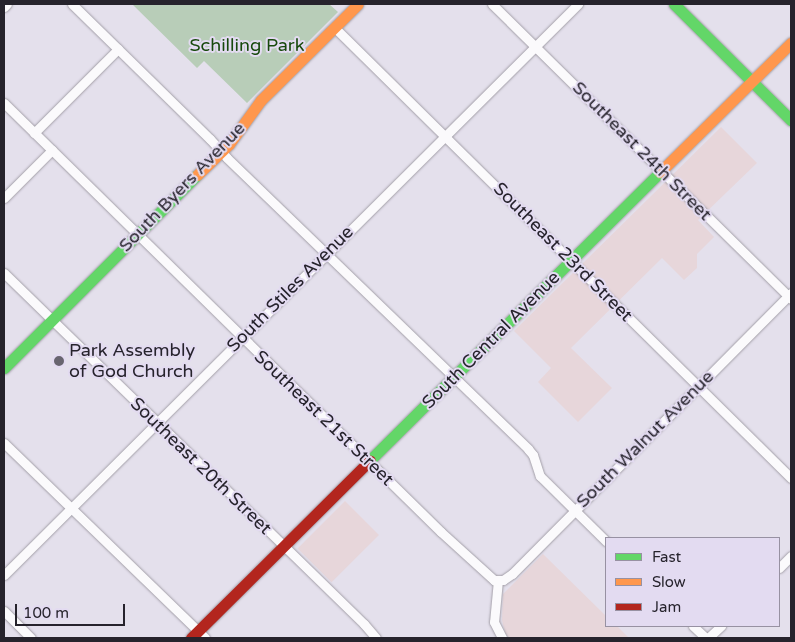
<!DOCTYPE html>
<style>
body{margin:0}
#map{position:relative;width:795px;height:642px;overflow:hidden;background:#e4e0ec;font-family:"Varela Round",sans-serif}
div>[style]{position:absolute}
.industrial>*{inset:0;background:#e7d6da;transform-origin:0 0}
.green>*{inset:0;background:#b8cdb8}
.roads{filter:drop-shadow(0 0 1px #a39fa8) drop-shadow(0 0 1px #a39fa8)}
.street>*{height:9px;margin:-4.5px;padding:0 4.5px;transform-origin:4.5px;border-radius:4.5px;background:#fbfafc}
.fast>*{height:11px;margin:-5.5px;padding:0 5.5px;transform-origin:5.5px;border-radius:5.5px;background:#63d668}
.slow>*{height:11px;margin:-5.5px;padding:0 5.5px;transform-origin:5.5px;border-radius:5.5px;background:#ff974d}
.jam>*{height:11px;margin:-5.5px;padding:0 5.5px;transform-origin:5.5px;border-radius:5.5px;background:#b3261e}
.dots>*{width:14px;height:14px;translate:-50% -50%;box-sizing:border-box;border:2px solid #e3dbf1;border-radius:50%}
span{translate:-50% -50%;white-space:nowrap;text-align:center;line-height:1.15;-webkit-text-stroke:4px #e3dbf1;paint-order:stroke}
.park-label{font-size:18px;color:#17490c}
.street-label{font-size:18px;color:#26232c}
.poi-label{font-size:18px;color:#26232c}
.left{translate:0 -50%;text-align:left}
.frame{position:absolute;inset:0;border:5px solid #26232c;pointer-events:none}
.legend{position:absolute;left:605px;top:537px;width:175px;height:90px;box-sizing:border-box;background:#e3dbf1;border:1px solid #9791a2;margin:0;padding:6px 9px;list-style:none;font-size:15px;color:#26232c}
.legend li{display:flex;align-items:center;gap:10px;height:25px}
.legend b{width:25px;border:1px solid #9791a2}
.scale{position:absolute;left:15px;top:604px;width:110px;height:22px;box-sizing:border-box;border:2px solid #26232c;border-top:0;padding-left:6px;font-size:15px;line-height:18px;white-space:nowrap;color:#26232c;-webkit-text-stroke:4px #e3dbf1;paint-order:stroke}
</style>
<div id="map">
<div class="industrial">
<i style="clip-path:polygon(721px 127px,757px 163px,698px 220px,714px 237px,697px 254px,697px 268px,684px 280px,662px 258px,571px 348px,612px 388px,578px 422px,538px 382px,551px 368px,514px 331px)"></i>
<i style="left:345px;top:501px;width:48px;height:67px;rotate:45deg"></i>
<i style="clip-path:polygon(543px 554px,606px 616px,606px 626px,617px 626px,629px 638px,509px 638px,505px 633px,502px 620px,503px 594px)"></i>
</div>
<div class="green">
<i style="clip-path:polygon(132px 4px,329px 4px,338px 12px,247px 103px,204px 61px,197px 68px)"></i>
</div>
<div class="roads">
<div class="street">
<i style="left:72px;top:4px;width:193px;rotate:44.4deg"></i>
<i style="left:210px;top:139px;width:25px;rotate:48deg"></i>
<i style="left:227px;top:158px;width:419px;rotate:44deg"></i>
<i style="left:528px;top:449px;width:8px;rotate:50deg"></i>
<i style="left:533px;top:455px;width:22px;rotate:72deg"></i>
<i style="left:540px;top:476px;width:93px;rotate:44.6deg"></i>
<i style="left:492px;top:4px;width:420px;rotate:44.6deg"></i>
<i style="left:4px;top:7px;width:4px;rotate:-45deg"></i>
<i style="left:334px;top:27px;width:642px;rotate:44.62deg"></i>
<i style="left:4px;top:103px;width:612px;rotate:44.47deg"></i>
<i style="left:441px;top:532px;width:72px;rotate:42.2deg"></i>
<i style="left:494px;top:580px;width:9px"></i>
<i style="left:503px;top:580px;width:11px;rotate:-34deg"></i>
<i style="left:512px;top:574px;width:396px;rotate:-45.2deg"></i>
<i style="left:34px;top:133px;width:119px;rotate:-45deg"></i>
<i style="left:4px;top:198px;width:68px;rotate:-45deg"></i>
<i style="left:4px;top:273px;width:503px;rotate:44.27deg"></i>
<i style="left:364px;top:624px;width:18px;rotate:49deg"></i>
<i style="left:4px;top:443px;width:280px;rotate:44.1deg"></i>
<i style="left:779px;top:568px;width:17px;rotate:-45deg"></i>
<i style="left:4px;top:575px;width:810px;rotate:-44.85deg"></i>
<i style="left:498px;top:580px;width:42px;rotate:95.4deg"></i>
<i style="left:494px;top:622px;width:18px;rotate:63deg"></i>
<i style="left:4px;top:611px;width:38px;rotate:45deg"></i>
<i style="left:693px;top:626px;width:18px;rotate:43deg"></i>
<i style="left:708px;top:638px;width:18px;rotate:-43deg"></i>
</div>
<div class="fast">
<i style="left:674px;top:4px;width:165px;rotate:44.8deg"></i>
<i style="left:4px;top:368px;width:273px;rotate:-45deg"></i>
<i style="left:370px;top:460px;width:409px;rotate:-44.8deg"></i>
</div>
<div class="slow">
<i style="left:660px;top:172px;width:184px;rotate:-44.6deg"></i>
<i style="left:197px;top:175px;width:45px;rotate:-44.1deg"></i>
<i style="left:229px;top:144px;width:54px;rotate:-54deg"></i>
<i style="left:261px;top:100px;width:136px;rotate:-44.7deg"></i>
</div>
<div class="jam">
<i style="left:191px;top:638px;width:252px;rotate:-44.8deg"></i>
</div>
</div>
<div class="dots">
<i style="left:59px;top:361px;background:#68656f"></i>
</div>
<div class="park-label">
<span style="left:247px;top:45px">Schilling Park</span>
</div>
<div class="street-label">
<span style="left:642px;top:151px;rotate:45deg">Southeast 24th Street</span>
<span style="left:182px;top:187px;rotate:-46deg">South Byers Avenue</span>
<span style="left:563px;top:252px;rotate:45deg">Southeast 23rd Street</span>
<span style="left:290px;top:289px;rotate:-45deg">South Stiles Avenue</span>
<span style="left:491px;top:340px;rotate:-45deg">South Central Avenue</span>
<span style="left:324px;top:418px;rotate:44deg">Southeast 21st Street</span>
<span style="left:645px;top:439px;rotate:-45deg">South Walnut Avenue</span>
<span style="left:201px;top:466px;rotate:44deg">Southeast 20th Street</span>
</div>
<div class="poi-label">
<span class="left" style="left:69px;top:361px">Park Assembly<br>of God Church</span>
</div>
<div class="frame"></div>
<ul class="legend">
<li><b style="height:6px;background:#63d668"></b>Fast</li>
<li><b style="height:6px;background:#ff974d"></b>Slow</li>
<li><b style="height:6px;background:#b3261e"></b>Jam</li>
</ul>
<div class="scale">100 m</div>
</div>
